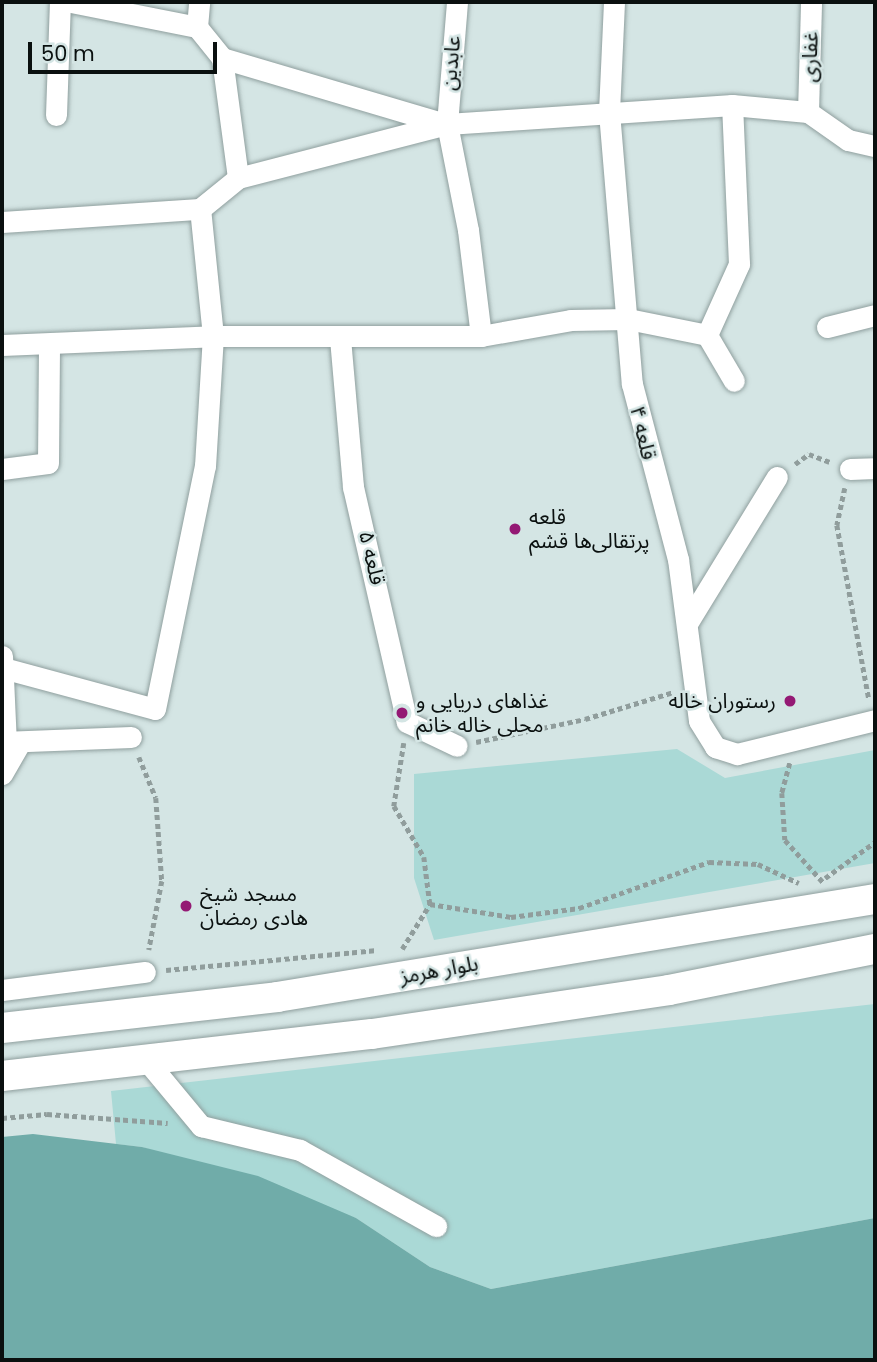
<!DOCTYPE html>
<meta charset="utf-8">
<style>
body{margin:0}
#map{position:relative;width:877px;height:1362px;overflow:hidden;background:#d4e5e4;font-family:Poppins,"Noto Sans Arabic",sans-serif}
div>[style]{position:absolute}
.green>*{inset:0;background:#aad9d6}
.water>*{inset:0;background:#70aca9}
.path>*{height:4.5px;margin-top:-2.25px;transform-origin:0;background:repeating-linear-gradient(90deg,#909d9c 0 5px,transparent 0 8.5px)}
.roads{filter:drop-shadow(0 0 2px #8f9f9e) drop-shadow(0 0 2px #8f9f9e)}
.street>*{height:21px;margin:-10.5px;padding:0 10.5px;transform-origin:10.5px;border-radius:10.5px;background:#fff}
.secondary>*{height:30px;margin:-15px;padding:0 15px;transform-origin:15px;border-radius:15px;background:#fff}
.dots>*{width:19px;height:19px;translate:-50% -50%;box-sizing:border-box;border:4px solid #d4e5e4;border-radius:50%}
span{translate:-50% -50%;white-space:nowrap;text-align:center;line-height:1.15;-webkit-text-stroke:5px #d4e5e4;paint-order:stroke}
.street-label{font-size:21px;color:#0a100f}
.poi-label{font-size:21px;color:#0a100f}
.left{translate:0 -50%;text-align:left}
.right{translate:-100% -50%;text-align:right}
.frame{position:absolute;inset:0;border:4px solid #0a100f;pointer-events:none}
.scale{position:absolute;left:28px;top:42px;width:189px;height:32px;box-sizing:border-box;border:4px solid #0a100f;border-top:0;padding-left:9px;font-size:21px;line-height:24px;white-space:nowrap;color:#0a100f;-webkit-text-stroke:5px #d4e5e4;paint-order:stroke}
</style>
<div id="map">
<div class="green">
<i style="clip-path:polygon(677px 749px,725px 778px,875px 750px,875px 863px,434px 940px,414px 878px,414px 774px)"></i>
<i style="clip-path:polygon(875px 1004px,875px 1218px,491px 1289px,430px 1267px,356px 1218px,142px 1147px,116px 1144px,111px 1091px)"></i>
</div>
<div class="water">
<i style="clip-path:polygon(33px 1134px,142px 1147px,258px 1176px,356px 1218px,430px 1267px,491px 1289px,875px 1218px,875px 1360px,2px 1360px,2px 1137px)"></i>
</div>
<div class="path">
<i style="left:795px;top:464px;width:17px;rotate:-36deg"></i>
<i style="left:809px;top:454px;width:22px;rotate:21deg"></i>
<i style="left:845px;top:488px;width:38px;rotate:102deg"></i>
<i style="left:837px;top:525px;width:177px;rotate:79.6deg"></i>
<i style="left:476px;top:742px;width:111px;rotate:-11.9deg"></i>
<i style="left:585px;top:719px;width:93px;rotate:-16.9deg"></i>
<i style="left:404px;top:743px;width:64px;rotate:99deg"></i>
<i style="left:394px;top:806px;width:59px;rotate:59.5deg"></i>
<i style="left:424px;top:857px;width:47px;rotate:82.7deg"></i>
<i style="left:139px;top:757px;width:44px;rotate:67.5deg"></i>
<i style="left:156px;top:798px;width:83px;rotate:85.9deg"></i>
<i style="left:162px;top:881px;width:70px;rotate:100.7deg"></i>
<i style="left:790px;top:763px;width:31px;rotate:105deg"></i>
<i style="left:782px;top:793px;width:47px;rotate:86.3deg"></i>
<i style="left:785px;top:840px;width:57px;rotate:47.9deg"></i>
<i style="left:825px;top:878px;width:62px;rotate:-35.8deg"></i>
<i style="left:402px;top:949px;width:53px;rotate:-58.1deg"></i>
<i style="left:430px;top:904px;width:82px;rotate:9.1deg"></i>
<i style="left:511px;top:917px;width:69px;rotate:-7.5deg"></i>
<i style="left:579px;top:908px;width:138px;rotate:-19.5deg"></i>
<i style="left:709px;top:862px;width:49px;rotate:2.3deg"></i>
<i style="left:758px;top:864px;width:45px;rotate:24.9deg"></i>
<i style="left:166px;top:970px;width:212px;rotate:-5.4deg"></i>
<i style="left:2px;top:1118px;width:45px;rotate:-5.1deg"></i>
<i style="left:47px;top:1114px;width:121px;rotate:4.3deg"></i>
</div>
<div class="roads">
<div class="street">
<i style="left:71px;top:2px;width:128px;rotate:11.2deg"></i>
<i style="left:197px;top:27px;width:40px;rotate:51deg"></i>
<i style="left:222px;top:58px;width:233px;rotate:16.5deg"></i>
<i style="left:614px;top:2px;width:110px;rotate:92.6deg"></i>
<i style="left:609px;top:112px;width:273px;rotate:85.2deg"></i>
<i style="left:632px;top:384px;width:181px;rotate:75.3deg"></i>
<i style="left:678px;top:559px;width:163px;rotate:82.6deg"></i>
<i style="left:699px;top:721px;width:31px;rotate:58deg"></i>
<i style="left:715px;top:747px;width:23px;rotate:18deg"></i>
<i style="left:737px;top:754px;width:142px;rotate:-13.8deg"></i>
<i style="left:197px;top:27px;width:25px;rotate:-85deg"></i>
<i style="left:222px;top:58px;width:121px;rotate:82.4deg"></i>
<i style="left:808px;top:112px;width:110px;rotate:-88.4deg"></i>
<i style="left:56px;top:115px;width:113px;rotate:-88deg"></i>
<i style="left:447px;top:124px;width:122px;rotate:-85.3deg"></i>
<i style="left:2px;top:222px;width:198px;rotate:-3.8deg"></i>
<i style="left:200px;top:209px;width:49px;rotate:-39.2deg"></i>
<i style="left:238px;top:178px;width:216px;rotate:-14.5deg"></i>
<i style="left:827px;top:327px;width:49px;rotate:-14deg"></i>
<i style="left:707px;top:335px;width:78px;rotate:-65.7deg"></i>
<i style="left:739px;top:264px;width:159px;rotate:-92.5deg"></i>
<i style="left:481px;top:336px;width:107px;rotate:-97deg"></i>
<i style="left:468px;top:230px;width:108px;rotate:-101.2deg"></i>
<i style="left:447px;top:124px;width:286px;rotate:-3.8deg"></i>
<i style="left:732px;top:105px;width:76px;rotate:5.3deg"></i>
<i style="left:808px;top:112px;width:49px;rotate:35deg"></i>
<i style="left:848px;top:140px;width:28px;rotate:13deg"></i>
<i style="left:340px;top:338px;width:150px;rotate:85deg"></i>
<i style="left:353px;top:487px;width:241px;rotate:77.1deg"></i>
<i style="left:407px;top:722px;width:55px;rotate:25.6deg"></i>
<i style="left:2px;top:345px;width:211px;rotate:-2.4deg"></i>
<i style="left:213px;top:336px;width:268px"></i>
<i style="left:481px;top:336px;width:91px;rotate:-10.1deg"></i>
<i style="left:571px;top:320px;width:57px;rotate:-1deg"></i>
<i style="left:628px;top:319px;width:81px;rotate:11.4deg"></i>
<i style="left:707px;top:335px;width:53px;rotate:59.6deg"></i>
<i style="left:2px;top:469px;width:46px;rotate:-7.4deg"></i>
<i style="left:48px;top:463px;width:119px;rotate:-89.5deg"></i>
<i style="left:850px;top:469px;width:25px;rotate:-2deg"></i>
<i style="left:688px;top:622px;width:170px;rotate:-58.5deg"></i>
<i style="left:2px;top:656px;width:87px;rotate:87.4deg"></i>
<i style="left:3px;top:668px;width:157px;rotate:15.1deg"></i>
<i style="left:155px;top:709px;width:248px;rotate:-78.4deg"></i>
<i style="left:205px;top:466px;width:130px;rotate:-86.5deg"></i>
<i style="left:213px;top:336px;width:128px;rotate:-95.8deg"></i>
<i style="left:2px;top:742px;width:129px;rotate:-2.2deg"></i>
<i style="left:2px;top:774px;width:34px;rotate:-60deg"></i>
<i style="left:2px;top:990px;width:144px;rotate:-7.2deg"></i>
<i style="left:147px;top:1061px;width:85px;rotate:50.3deg"></i>
<i style="left:201px;top:1126px;width:102px;rotate:13.6deg"></i>
<i style="left:300px;top:1150px;width:156px;rotate:29.2deg"></i>
</div>
<div class="secondary">
<i style="left:2px;top:1028px;width:277px;rotate:-6.4deg"></i>
<i style="left:277px;top:997px;width:606px;rotate:-9.31deg"></i>
<i style="left:2px;top:1076px;width:372px;rotate:-6.5deg"></i>
<i style="left:372px;top:1034px;width:300px;rotate:-8.4deg"></i>
<i style="left:669px;top:990px;width:210px;rotate:-11.3deg"></i>
</div>
</div>
<div class="dots">
<i style="left:515px;top:529px;background:#941974"></i>
<i style="left:790px;top:701px;background:#941974"></i>
<i style="left:402px;top:713px;background:#941974"></i>
<i style="left:186px;top:906px;background:#941974"></i>
</div>
<div class="street-label">
<span style="left:810px;top:57px;rotate:-88deg">غفاری</span>
<span style="left:451px;top:63px;rotate:-85deg">عابدین</span>
<span style="left:643px;top:433px;rotate:77deg">قلعه ۴</span>
<span style="left:372px;top:558px;rotate:77deg">قلعه ۵</span>
<span style="left:439px;top:970px;rotate:-10deg">بلوار هرمز</span>
</div>
<div class="poi-label">
<span class="left" style="left:529px;top:529px">قلعه<br>پرتقالی‌ها قشم</span>
<span class="left" style="left:416px;top:713px">غذاهای دریایی و<br>محلی خاله‌ خانم</span>
<span class="right" style="left:776px;top:701px">رستوران خاله</span>
<span class="left" style="left:200px;top:906px">مسجد شیخ<br>هادی رمضان</span>
</div>
<div class="frame"></div>
<div class="scale">50 m</div>
</div>
